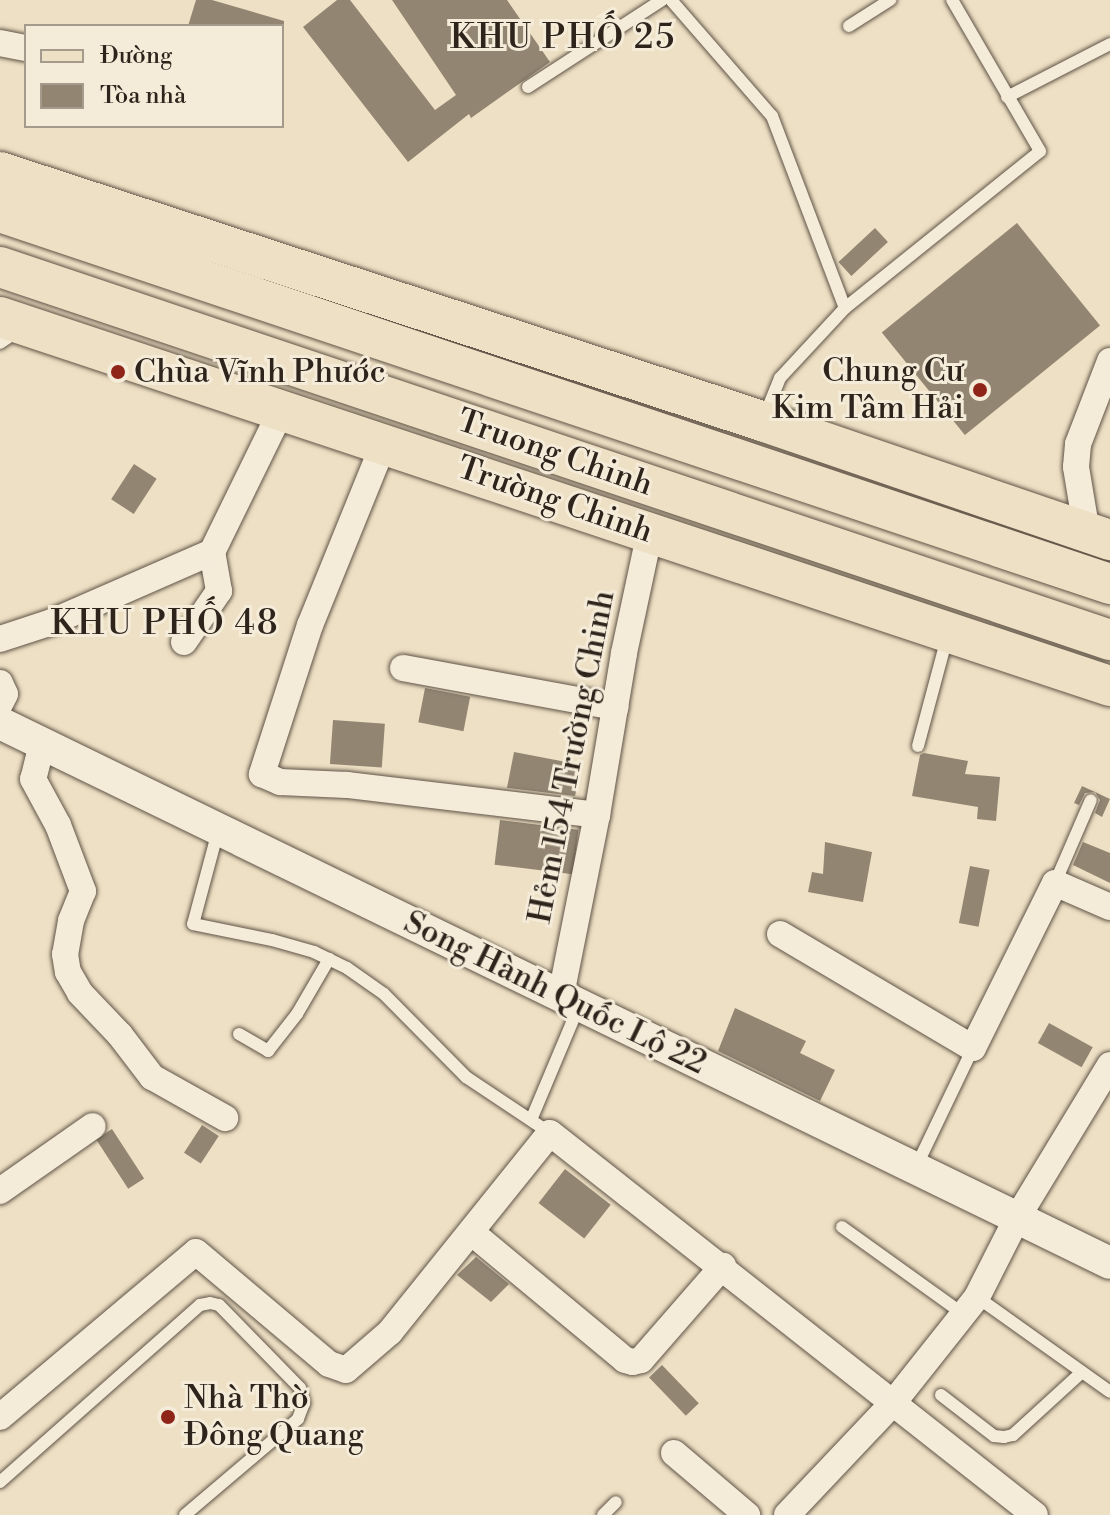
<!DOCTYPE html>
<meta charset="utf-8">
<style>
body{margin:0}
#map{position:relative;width:1110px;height:1515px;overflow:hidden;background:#eee0c4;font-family:"Libre Bodoni",serif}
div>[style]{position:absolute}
.building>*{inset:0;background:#928673;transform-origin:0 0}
.roads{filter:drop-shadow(0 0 2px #5f5346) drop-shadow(0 0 2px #5f5346)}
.service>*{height:12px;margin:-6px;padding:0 6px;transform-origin:6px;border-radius:6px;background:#f4ebd9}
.minor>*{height:26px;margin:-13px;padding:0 13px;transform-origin:13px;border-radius:13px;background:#f4ebd9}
.tertiary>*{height:32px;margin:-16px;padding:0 16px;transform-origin:16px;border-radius:16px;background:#f4ebd9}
.primary>*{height:40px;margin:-20px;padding:0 20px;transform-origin:20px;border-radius:20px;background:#eee0c4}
.dots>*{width:22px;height:22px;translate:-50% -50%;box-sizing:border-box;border:4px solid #f4ebd9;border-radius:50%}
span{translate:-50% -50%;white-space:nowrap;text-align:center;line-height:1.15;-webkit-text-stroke:6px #f4ebd9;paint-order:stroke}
.poi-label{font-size:32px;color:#2f241c}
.left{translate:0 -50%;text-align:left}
.right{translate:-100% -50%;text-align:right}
.street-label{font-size:32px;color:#2f241c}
.neighbourhood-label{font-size:34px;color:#2f241c;letter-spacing:2px}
.legend{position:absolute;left:24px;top:24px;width:260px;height:104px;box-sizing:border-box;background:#f4ebd9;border:2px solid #a59b8d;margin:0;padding:10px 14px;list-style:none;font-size:24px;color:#2f241c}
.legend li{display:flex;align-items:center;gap:16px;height:40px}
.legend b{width:40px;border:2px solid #a59b8d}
</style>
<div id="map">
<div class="building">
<i style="clip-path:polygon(196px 0,212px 0,284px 21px,284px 26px,188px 26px)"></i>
<i style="clip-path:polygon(337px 0,350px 0,435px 110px,456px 95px,392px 0,507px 0,550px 62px,471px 118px,469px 114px,408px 162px,303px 27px)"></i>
<i style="left:1017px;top:223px;width:132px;height:174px;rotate:51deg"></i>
<i style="left:875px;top:228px;width:19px;height:50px;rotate:47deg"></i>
<i style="left:134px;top:464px;width:27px;height:42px;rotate:33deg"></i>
<i style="left:425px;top:688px;width:46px;height:35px;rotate:11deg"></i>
<i style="left:333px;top:720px;width:52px;height:44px;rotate:4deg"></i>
<i style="clip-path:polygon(514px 752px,582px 765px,575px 796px,507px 788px)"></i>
<i style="clip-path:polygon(924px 753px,968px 761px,965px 774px,1000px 777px,996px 821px,977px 819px,978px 807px,912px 796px,920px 755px)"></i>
<i style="clip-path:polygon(1082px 786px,1110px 799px,1102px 817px,1095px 813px,1100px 800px,1095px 792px,1085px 793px,1079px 805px,1074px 803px)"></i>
<i style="left:500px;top:820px;width:79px;height:45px;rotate:7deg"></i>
<i style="clip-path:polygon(825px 842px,872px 852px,863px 902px,808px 892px,812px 872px,823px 874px)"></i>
<i style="clip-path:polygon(1083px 842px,1110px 853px,1110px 883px,1073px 865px)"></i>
<i style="left:970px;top:866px;width:20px;height:58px;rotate:11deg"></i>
<i style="clip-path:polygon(735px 1008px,806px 1041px,800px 1053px,835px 1070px,820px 1101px,718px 1051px)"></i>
<i style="left:1049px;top:1023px;width:50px;height:23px;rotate:29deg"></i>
<i style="left:202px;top:1125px;width:20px;height:33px;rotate:33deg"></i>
<i style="left:112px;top:1129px;width:59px;height:19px;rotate:57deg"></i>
<i style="left:565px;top:1169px;width:58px;height:43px;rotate:38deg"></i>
<i style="clip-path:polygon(476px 1257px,509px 1284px,491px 1302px,457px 1275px)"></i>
<i style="left:662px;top:1365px;width:53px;height:18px;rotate:46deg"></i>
</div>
<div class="roads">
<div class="service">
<i style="left:671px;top:0;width:154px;rotate:49deg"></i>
<i style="left:772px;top:116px;width:205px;rotate:69.2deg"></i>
<i style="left:849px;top:26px;width:49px;rotate:-32.4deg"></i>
<i style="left:528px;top:87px;width:160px;rotate:-33deg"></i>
<i style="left:1007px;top:97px;width:116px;rotate:-27.2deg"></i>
<i style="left:0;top:343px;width:22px;rotate:-34deg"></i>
<i style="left:765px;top:415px;width:40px;rotate:-68deg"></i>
<i style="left:780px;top:378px;width:96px;rotate:-47.1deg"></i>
<i style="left:845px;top:308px;width:250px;rotate:-38.8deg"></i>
<i style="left:1040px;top:151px;width:175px;rotate:-120.2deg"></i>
<i style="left:918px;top:746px;width:112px;rotate:-75deg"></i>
<i style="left:218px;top:831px;width:96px;rotate:105deg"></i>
<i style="left:193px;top:924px;width:81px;rotate:11.4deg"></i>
<i style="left:272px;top:940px;width:44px;rotate:15.9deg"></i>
<i style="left:314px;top:952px;width:37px;rotate:26deg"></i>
<i style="left:347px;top:968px;width:45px;rotate:35.1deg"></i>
<i style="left:384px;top:994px;width:117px;rotate:45.3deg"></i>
<i style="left:466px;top:1077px;width:101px;rotate:33.7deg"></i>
<i style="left:1055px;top:883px;width:90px;rotate:-66.6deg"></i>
<i style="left:239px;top:1034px;width:34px;rotate:30deg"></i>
<i style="left:268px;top:1051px;width:47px;rotate:-51.9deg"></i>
<i style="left:297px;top:1014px;width:64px;rotate:-59.8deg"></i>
<i style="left:531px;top:1120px;width:121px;rotate:-67.2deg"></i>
<i style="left:916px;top:1167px;width:132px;rotate:-64.4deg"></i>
<i style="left:842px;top:1227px;width:149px;rotate:35.7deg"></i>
<i style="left:977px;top:1297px;width:163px;rotate:35.5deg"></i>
<i style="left:941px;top:1395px;width:67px;rotate:37.7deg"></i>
<i style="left:994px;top:1436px;width:10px;rotate:6deg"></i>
<i style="left:1004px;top:1437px;width:9px;rotate:-13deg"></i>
<i style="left:1013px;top:1435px;width:93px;rotate:-42.4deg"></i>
<i style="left:0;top:1482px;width:267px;rotate:-41.5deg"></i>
<i style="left:200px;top:1305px;width:10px;rotate:-11deg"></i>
<i style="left:210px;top:1303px;width:9px;rotate:13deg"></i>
<i style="left:219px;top:1305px;width:116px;rotate:45.7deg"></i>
<i style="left:300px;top:1388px;width:16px;rotate:75deg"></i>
<i style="left:304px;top:1403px;width:17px;rotate:111deg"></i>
<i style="left:298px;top:1419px;width:148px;rotate:139.7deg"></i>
<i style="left:603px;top:1515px;width:18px;rotate:-45deg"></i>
</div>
<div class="minor">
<i style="left:0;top:43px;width:26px;rotate:11deg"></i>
<i style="left:384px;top:443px;width:196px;rotate:112.1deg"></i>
<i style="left:310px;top:625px;width:157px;rotate:107.9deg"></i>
<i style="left:262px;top:774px;width:20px;rotate:24deg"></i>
<i style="left:280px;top:782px;width:67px;rotate:2.6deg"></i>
<i style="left:347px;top:785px;width:252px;rotate:6.8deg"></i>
<i style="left:1087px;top:533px;width:67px;rotate:-99.5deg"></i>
<i style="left:1076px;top:467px;width:23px;rotate:-85deg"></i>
<i style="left:1078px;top:444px;width:89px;rotate:-68.9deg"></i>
<i style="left:0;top:639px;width:55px;rotate:-18.1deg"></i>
<i style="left:52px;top:622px;width:175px;rotate:-23.6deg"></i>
<i style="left:184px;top:642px;width:62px;rotate:-55.5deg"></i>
<i style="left:219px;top:591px;width:40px;rotate:-100deg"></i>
<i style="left:212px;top:552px;width:159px;rotate:-63.9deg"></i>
<i style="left:403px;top:668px;width:216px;rotate:10.4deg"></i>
<i style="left:0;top:683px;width:12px;rotate:66deg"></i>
<i style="left:5px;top:694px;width:11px;rotate:117deg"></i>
<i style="left:42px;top:744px;width:36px;rotate:104deg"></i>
<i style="left:33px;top:779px;width:52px;rotate:61.5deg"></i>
<i style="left:58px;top:825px;width:71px;rotate:69.3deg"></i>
<i style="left:83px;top:891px;width:32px;rotate:112deg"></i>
<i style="left:71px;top:921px;width:34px;rotate:100deg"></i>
<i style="left:65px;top:954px;width:18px;rotate:81deg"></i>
<i style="left:68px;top:972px;width:24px;rotate:60deg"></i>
<i style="left:80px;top:993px;width:58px;rotate:46.4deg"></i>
<i style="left:120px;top:1035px;width:53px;rotate:52.7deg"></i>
<i style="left:152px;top:1077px;width:84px;rotate:29.3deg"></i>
<i style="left:780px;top:934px;width:224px;rotate:30.6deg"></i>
<i style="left:973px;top:1048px;width:184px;rotate:-63.6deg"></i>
<i style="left:1055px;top:883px;width:60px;rotate:23.6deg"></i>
<i style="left:561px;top:995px;width:184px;rotate:-78.7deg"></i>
<i style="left:597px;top:815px;width:164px;rotate:-80.5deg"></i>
<i style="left:624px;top:653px;width:124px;rotate:-77.9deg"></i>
<i style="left:0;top:1191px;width:113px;rotate:-35deg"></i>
<i style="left:471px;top:1232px;width:200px;rotate:39.7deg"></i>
<i style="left:625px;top:1360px;width:8px;rotate:14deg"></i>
<i style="left:633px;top:1362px;width:8px;rotate:-14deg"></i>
<i style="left:641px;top:1360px;width:125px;rotate:-48.9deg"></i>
<i style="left:0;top:1417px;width:256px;rotate:-40.1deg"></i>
<i style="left:196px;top:1252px;width:174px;rotate:40.1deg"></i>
<i style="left:329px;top:1364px;width:18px;rotate:19deg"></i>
<i style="left:346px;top:1370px;width:58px;rotate:-40.8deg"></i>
<i style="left:390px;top:1332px;width:255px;rotate:-51.2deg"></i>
<i style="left:550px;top:1133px;width:617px;rotate:38.22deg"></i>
<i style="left:674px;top:1453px;width:96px;rotate:40.3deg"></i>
<i style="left:787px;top:1515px;width:154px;rotate:-46.6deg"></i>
<i style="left:893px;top:1403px;width:135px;rotate:-51.6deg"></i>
<i style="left:977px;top:1297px;width:89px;rotate:-63.1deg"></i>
<i style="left:1017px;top:1218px;width:179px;rotate:-58.7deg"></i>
</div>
<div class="tertiary">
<i style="left:0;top:723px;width:1234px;rotate:25.94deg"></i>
</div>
<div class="primary">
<i style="left:0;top:172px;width:802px;rotate:18.1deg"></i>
<i style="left:762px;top:421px;width:368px;rotate:18.9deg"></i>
<i style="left:0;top:212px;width:1171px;rotate:18.53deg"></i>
<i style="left:0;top:267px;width:1171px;rotate:18.57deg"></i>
<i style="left:0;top:317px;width:1170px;rotate:18.39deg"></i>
</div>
</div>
<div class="dots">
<i style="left:118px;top:372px;background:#8f2418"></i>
<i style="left:980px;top:390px;background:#8f2418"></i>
<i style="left:168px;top:1417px;background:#8f2418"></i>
</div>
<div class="poi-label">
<span class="left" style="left:134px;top:372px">Chùa Vĩnh Phước</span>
<span class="right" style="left:964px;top:390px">Chung Cư<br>Kim Tâm Hải</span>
<span class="left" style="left:184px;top:1417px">Nhà Thờ<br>Đông Quang</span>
</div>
<div class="street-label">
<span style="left:555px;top:453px;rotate:19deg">Truong Chinh</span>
<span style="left:555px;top:500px;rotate:19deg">Trường Chinh</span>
<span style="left:572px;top:757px;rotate:-79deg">Hẻm 154 Trường Chinh</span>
<span style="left:555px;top:993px;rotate:26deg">Song Hành Quốc Lộ 22</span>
</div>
<div class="neighbourhood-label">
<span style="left:563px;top:39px">KHU PHỐ 25</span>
<span style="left:165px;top:625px">KHU PHỐ 48</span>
</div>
<ul class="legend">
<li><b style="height:10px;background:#eee0c4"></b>Đường</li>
<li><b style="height:22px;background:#928673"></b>Tòa nhà</li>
</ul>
</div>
